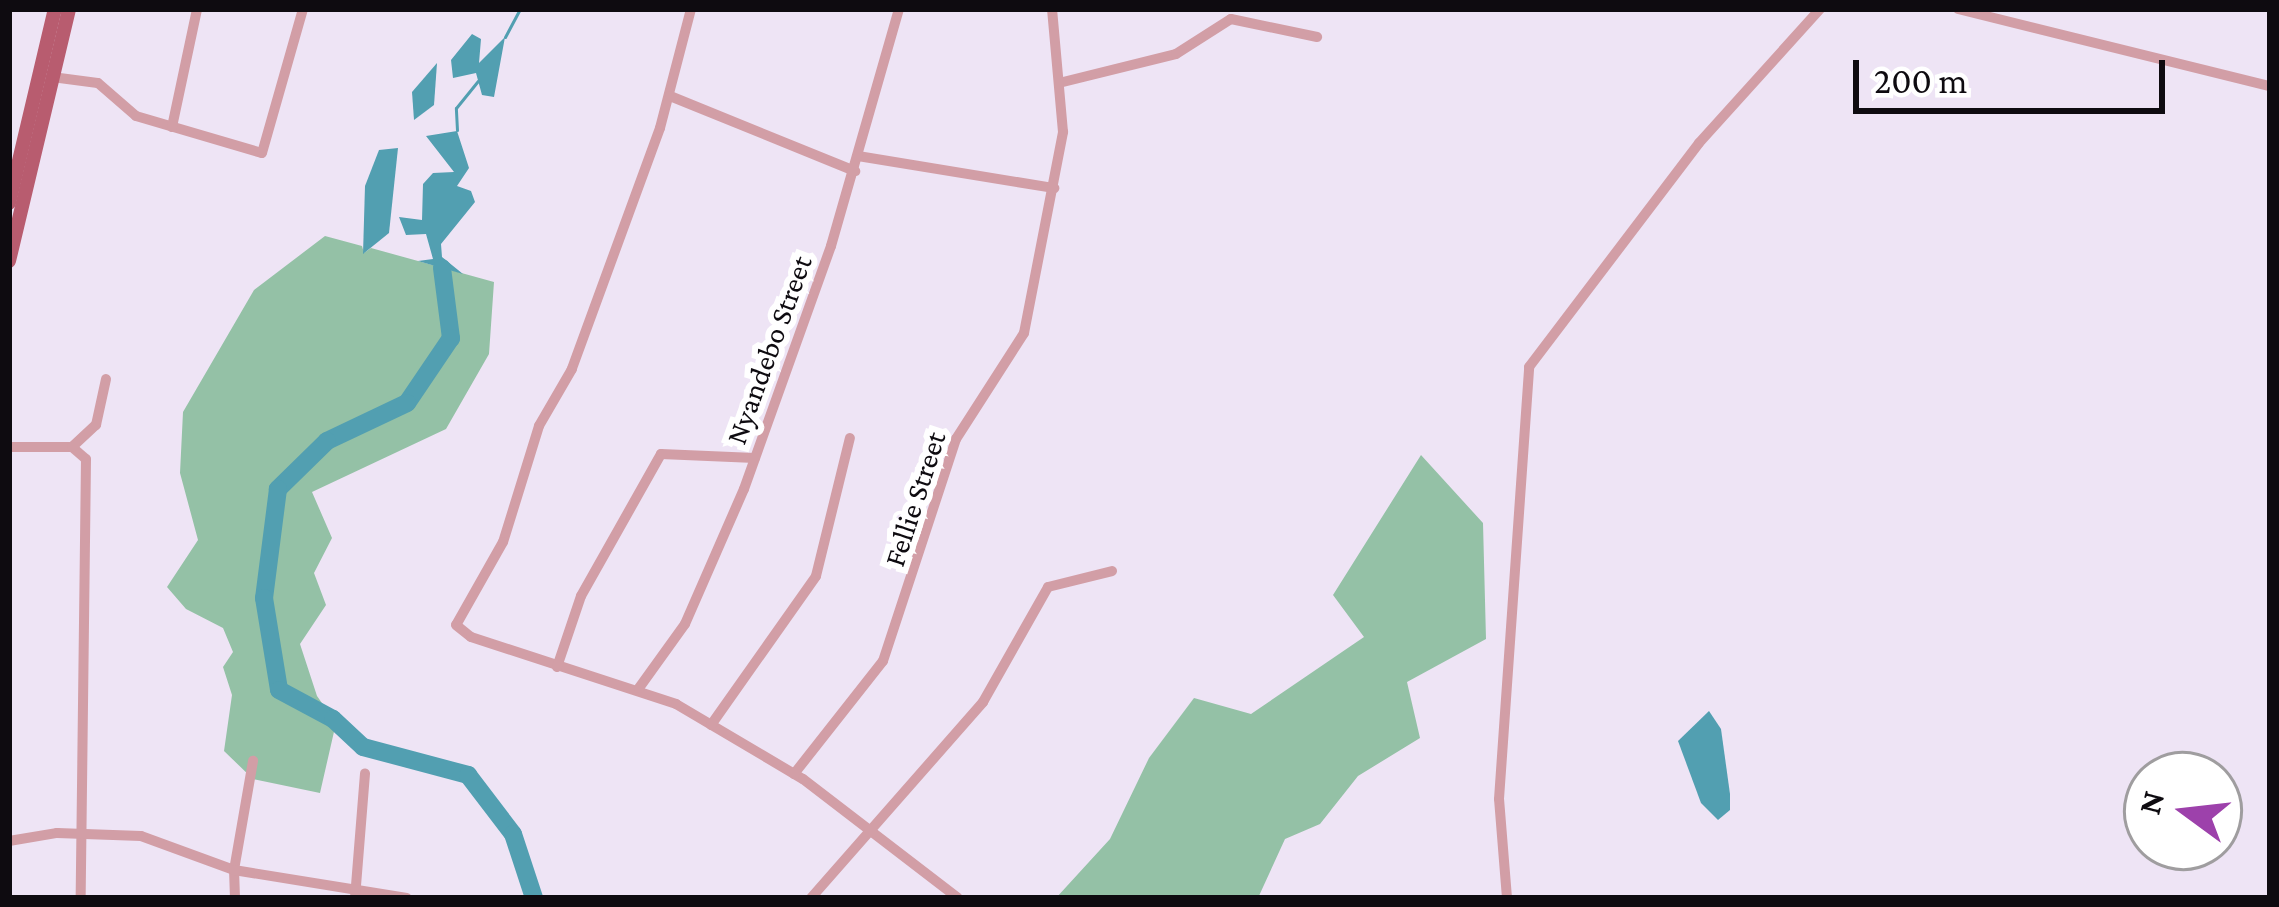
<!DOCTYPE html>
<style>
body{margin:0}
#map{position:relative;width:2279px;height:907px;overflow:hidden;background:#eee4f5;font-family:"Crimson Pro",serif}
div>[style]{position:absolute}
.green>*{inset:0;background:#94c1a6}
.water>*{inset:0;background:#529fb1}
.stream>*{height:3px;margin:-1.5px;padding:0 1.5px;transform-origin:1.5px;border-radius:1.5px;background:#529fb1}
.river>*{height:18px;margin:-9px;padding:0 9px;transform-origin:9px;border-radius:9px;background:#529fb1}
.minor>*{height:10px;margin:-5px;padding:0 5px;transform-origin:5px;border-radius:5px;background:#d29ea6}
.major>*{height:14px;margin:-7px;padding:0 7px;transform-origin:7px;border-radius:7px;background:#b85c6f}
span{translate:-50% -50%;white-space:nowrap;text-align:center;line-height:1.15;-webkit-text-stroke:12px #fff;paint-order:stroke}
.street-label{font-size:30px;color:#0e0b10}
.frame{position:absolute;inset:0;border:12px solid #0e0b10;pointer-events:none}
.north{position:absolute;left:2123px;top:751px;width:120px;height:120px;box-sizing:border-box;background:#fff;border:3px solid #9f9d9f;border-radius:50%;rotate:285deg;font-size:33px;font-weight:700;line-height:48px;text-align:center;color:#0e0b10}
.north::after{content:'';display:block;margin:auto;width:42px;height:54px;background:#9d41ab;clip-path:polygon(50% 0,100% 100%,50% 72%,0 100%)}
.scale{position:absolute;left:1853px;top:60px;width:312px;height:54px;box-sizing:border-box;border:6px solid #0e0b10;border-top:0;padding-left:15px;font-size:36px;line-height:42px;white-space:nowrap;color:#0e0b10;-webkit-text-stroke:9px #fff;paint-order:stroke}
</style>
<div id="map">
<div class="green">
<i style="clip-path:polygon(325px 236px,362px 246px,364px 253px,371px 248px,494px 282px,489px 354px,446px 429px,312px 492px,332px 538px,314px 573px,326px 605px,300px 644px,317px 696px,336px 723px,320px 793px,253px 779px,224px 751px,232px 695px,223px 667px,233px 652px,223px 628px,186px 609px,167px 587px,198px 540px,180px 473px,183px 412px,254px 290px)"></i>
<i style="clip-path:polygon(1421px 455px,1483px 523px,1486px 639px,1407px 682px,1420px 738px,1358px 776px,1320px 824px,1285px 839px,1258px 898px,1056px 898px,1110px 839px,1149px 758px,1194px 698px,1251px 714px,1364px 637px,1333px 595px)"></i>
</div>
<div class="water">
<i style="clip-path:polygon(472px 34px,481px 39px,479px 63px,505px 37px,494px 97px,482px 95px,476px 73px,453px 78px,451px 60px)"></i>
<i style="clip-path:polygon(437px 63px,434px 105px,414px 120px,412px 92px)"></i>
<i style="clip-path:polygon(457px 131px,469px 168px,457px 186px,471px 191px,475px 202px,441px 244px,442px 257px,463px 274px,418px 261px,433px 259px,426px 234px,406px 235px,399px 217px,422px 220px,423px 184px,433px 173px,454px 172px,426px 136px)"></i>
<i style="clip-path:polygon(398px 148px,389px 233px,363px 254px,365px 186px,379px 150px)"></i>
<i style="clip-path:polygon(1709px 711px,1721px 729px,1730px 794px,1730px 810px,1718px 820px,1701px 803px,1678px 741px)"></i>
</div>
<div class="stream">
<i style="left:505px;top:37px;width:32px;rotate:-62deg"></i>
<i style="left:457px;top:130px;width:22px;rotate:-93deg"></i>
<i style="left:456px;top:108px;width:35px;rotate:-51deg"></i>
</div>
<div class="river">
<i style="left:442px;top:268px;width:71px;rotate:82.7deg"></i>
<i style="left:451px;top:338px;width:78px;rotate:124.1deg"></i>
<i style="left:407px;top:403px;width:89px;rotate:154.6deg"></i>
<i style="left:327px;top:441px;width:69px;rotate:135.6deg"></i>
<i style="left:278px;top:489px;width:110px;rotate:97.3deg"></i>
<i style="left:264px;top:598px;width:93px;rotate:80.7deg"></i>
<i style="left:279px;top:690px;width:61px;rotate:28.2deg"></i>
<i style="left:333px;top:719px;width:41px;rotate:43deg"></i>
<i style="left:363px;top:747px;width:109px;rotate:14.9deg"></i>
<i style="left:468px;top:775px;width:74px;rotate:52.7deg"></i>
<i style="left:513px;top:834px;width:67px;rotate:71.8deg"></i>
</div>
<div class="minor">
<i style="left:691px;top:9px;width:123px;rotate:104.6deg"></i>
<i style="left:660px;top:128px;width:257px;rotate:110.1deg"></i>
<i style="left:572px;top:369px;width:66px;rotate:120.1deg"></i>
<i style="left:539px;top:426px;width:121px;rotate:107.2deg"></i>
<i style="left:503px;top:542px;width:95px;rotate:119.5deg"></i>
<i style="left:456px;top:625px;width:19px;rotate:39deg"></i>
<i style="left:471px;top:637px;width:216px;rotate:18.1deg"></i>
<i style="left:676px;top:704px;width:147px;rotate:30.6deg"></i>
<i style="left:803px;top:779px;width:195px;rotate:37.5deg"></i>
<i style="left:1958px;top:9px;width:321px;rotate:13.9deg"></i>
<i style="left:52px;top:77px;width:46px;rotate:7.4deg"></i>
<i style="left:98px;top:83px;width:50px;rotate:41deg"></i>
<i style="left:136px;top:116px;width:131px;rotate:16.4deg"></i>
<i style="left:262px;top:153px;width:150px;rotate:-74.1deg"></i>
<i style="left:1063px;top:82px;width:116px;rotate:-13.9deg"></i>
<i style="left:1176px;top:54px;width:65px;rotate:-32.5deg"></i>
<i style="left:1231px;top:19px;width:88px;rotate:11.8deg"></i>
<i style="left:670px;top:96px;width:200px;rotate:22.1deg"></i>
<i style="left:172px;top:127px;width:121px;rotate:-78deg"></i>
<i style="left:858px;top:156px;width:199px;rotate:9.3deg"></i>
<i style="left:9px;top:447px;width:63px"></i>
<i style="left:72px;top:447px;width:18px;rotate:41deg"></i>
<i style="left:86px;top:459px;width:439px;rotate:90.7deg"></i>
<i style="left:72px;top:447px;width:33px;rotate:-43deg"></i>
<i style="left:96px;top:425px;width:47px;rotate:-77.7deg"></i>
<i style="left:557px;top:667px;width:75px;rotate:-71.3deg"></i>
<i style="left:581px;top:596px;width:163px;rotate:-60.6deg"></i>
<i style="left:661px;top:454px;width:94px;rotate:2.4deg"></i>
<i style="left:639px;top:688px;width:79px;rotate:-54.3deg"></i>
<i style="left:685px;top:624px;width:147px;rotate:-66.4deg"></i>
<i style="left:744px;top:489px;width:258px;rotate:-70.3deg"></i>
<i style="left:831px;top:246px;width:247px;rotate:-74deg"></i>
<i style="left:711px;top:725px;width:182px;rotate:-54.8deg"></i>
<i style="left:816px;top:576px;width:142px;rotate:-76.2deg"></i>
<i style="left:794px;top:774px;width:144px;rotate:-51.8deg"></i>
<i style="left:883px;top:661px;width:234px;rotate:-71.8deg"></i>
<i style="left:956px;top:439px;width:126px;rotate:-57.3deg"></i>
<i style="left:1024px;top:333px;width:205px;rotate:-79deg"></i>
<i style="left:1063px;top:132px;width:123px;rotate:-95.1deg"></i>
<i style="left:9px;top:841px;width:49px;rotate:-9.5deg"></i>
<i style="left:57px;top:833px;width:84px;rotate:2deg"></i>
<i style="left:141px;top:836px;width:99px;rotate:20.1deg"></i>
<i style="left:234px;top:870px;width:111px;rotate:-80.1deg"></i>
<i style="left:235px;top:898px;width:28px;rotate:-92deg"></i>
<i style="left:234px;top:870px;width:175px;rotate:9.2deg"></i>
<i style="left:355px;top:898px;width:125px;rotate:-85.4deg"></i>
<i style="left:811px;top:898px;width:261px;rotate:-48.7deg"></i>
<i style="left:983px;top:702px;width:132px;rotate:-60.5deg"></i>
<i style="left:1048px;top:587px;width:66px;rotate:-14deg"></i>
<i style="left:1507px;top:898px;width:99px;rotate:-94.6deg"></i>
<i style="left:1499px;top:799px;width:433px;rotate:-86deg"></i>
<i style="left:1529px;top:367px;width:281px;rotate:-52.8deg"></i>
<i style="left:1699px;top:143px;width:181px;rotate:-47.9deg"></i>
</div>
<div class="major">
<i style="left:9px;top:203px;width:199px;rotate:-76.7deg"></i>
<i style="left:9px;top:261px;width:259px;rotate:-76.6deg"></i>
</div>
<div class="street-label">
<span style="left:769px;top:350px;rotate:-70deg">Nyandebo Street</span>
<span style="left:915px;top:499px;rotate:-72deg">Fellie Street</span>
</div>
<div class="frame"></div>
<div class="north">N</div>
<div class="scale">200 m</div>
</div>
